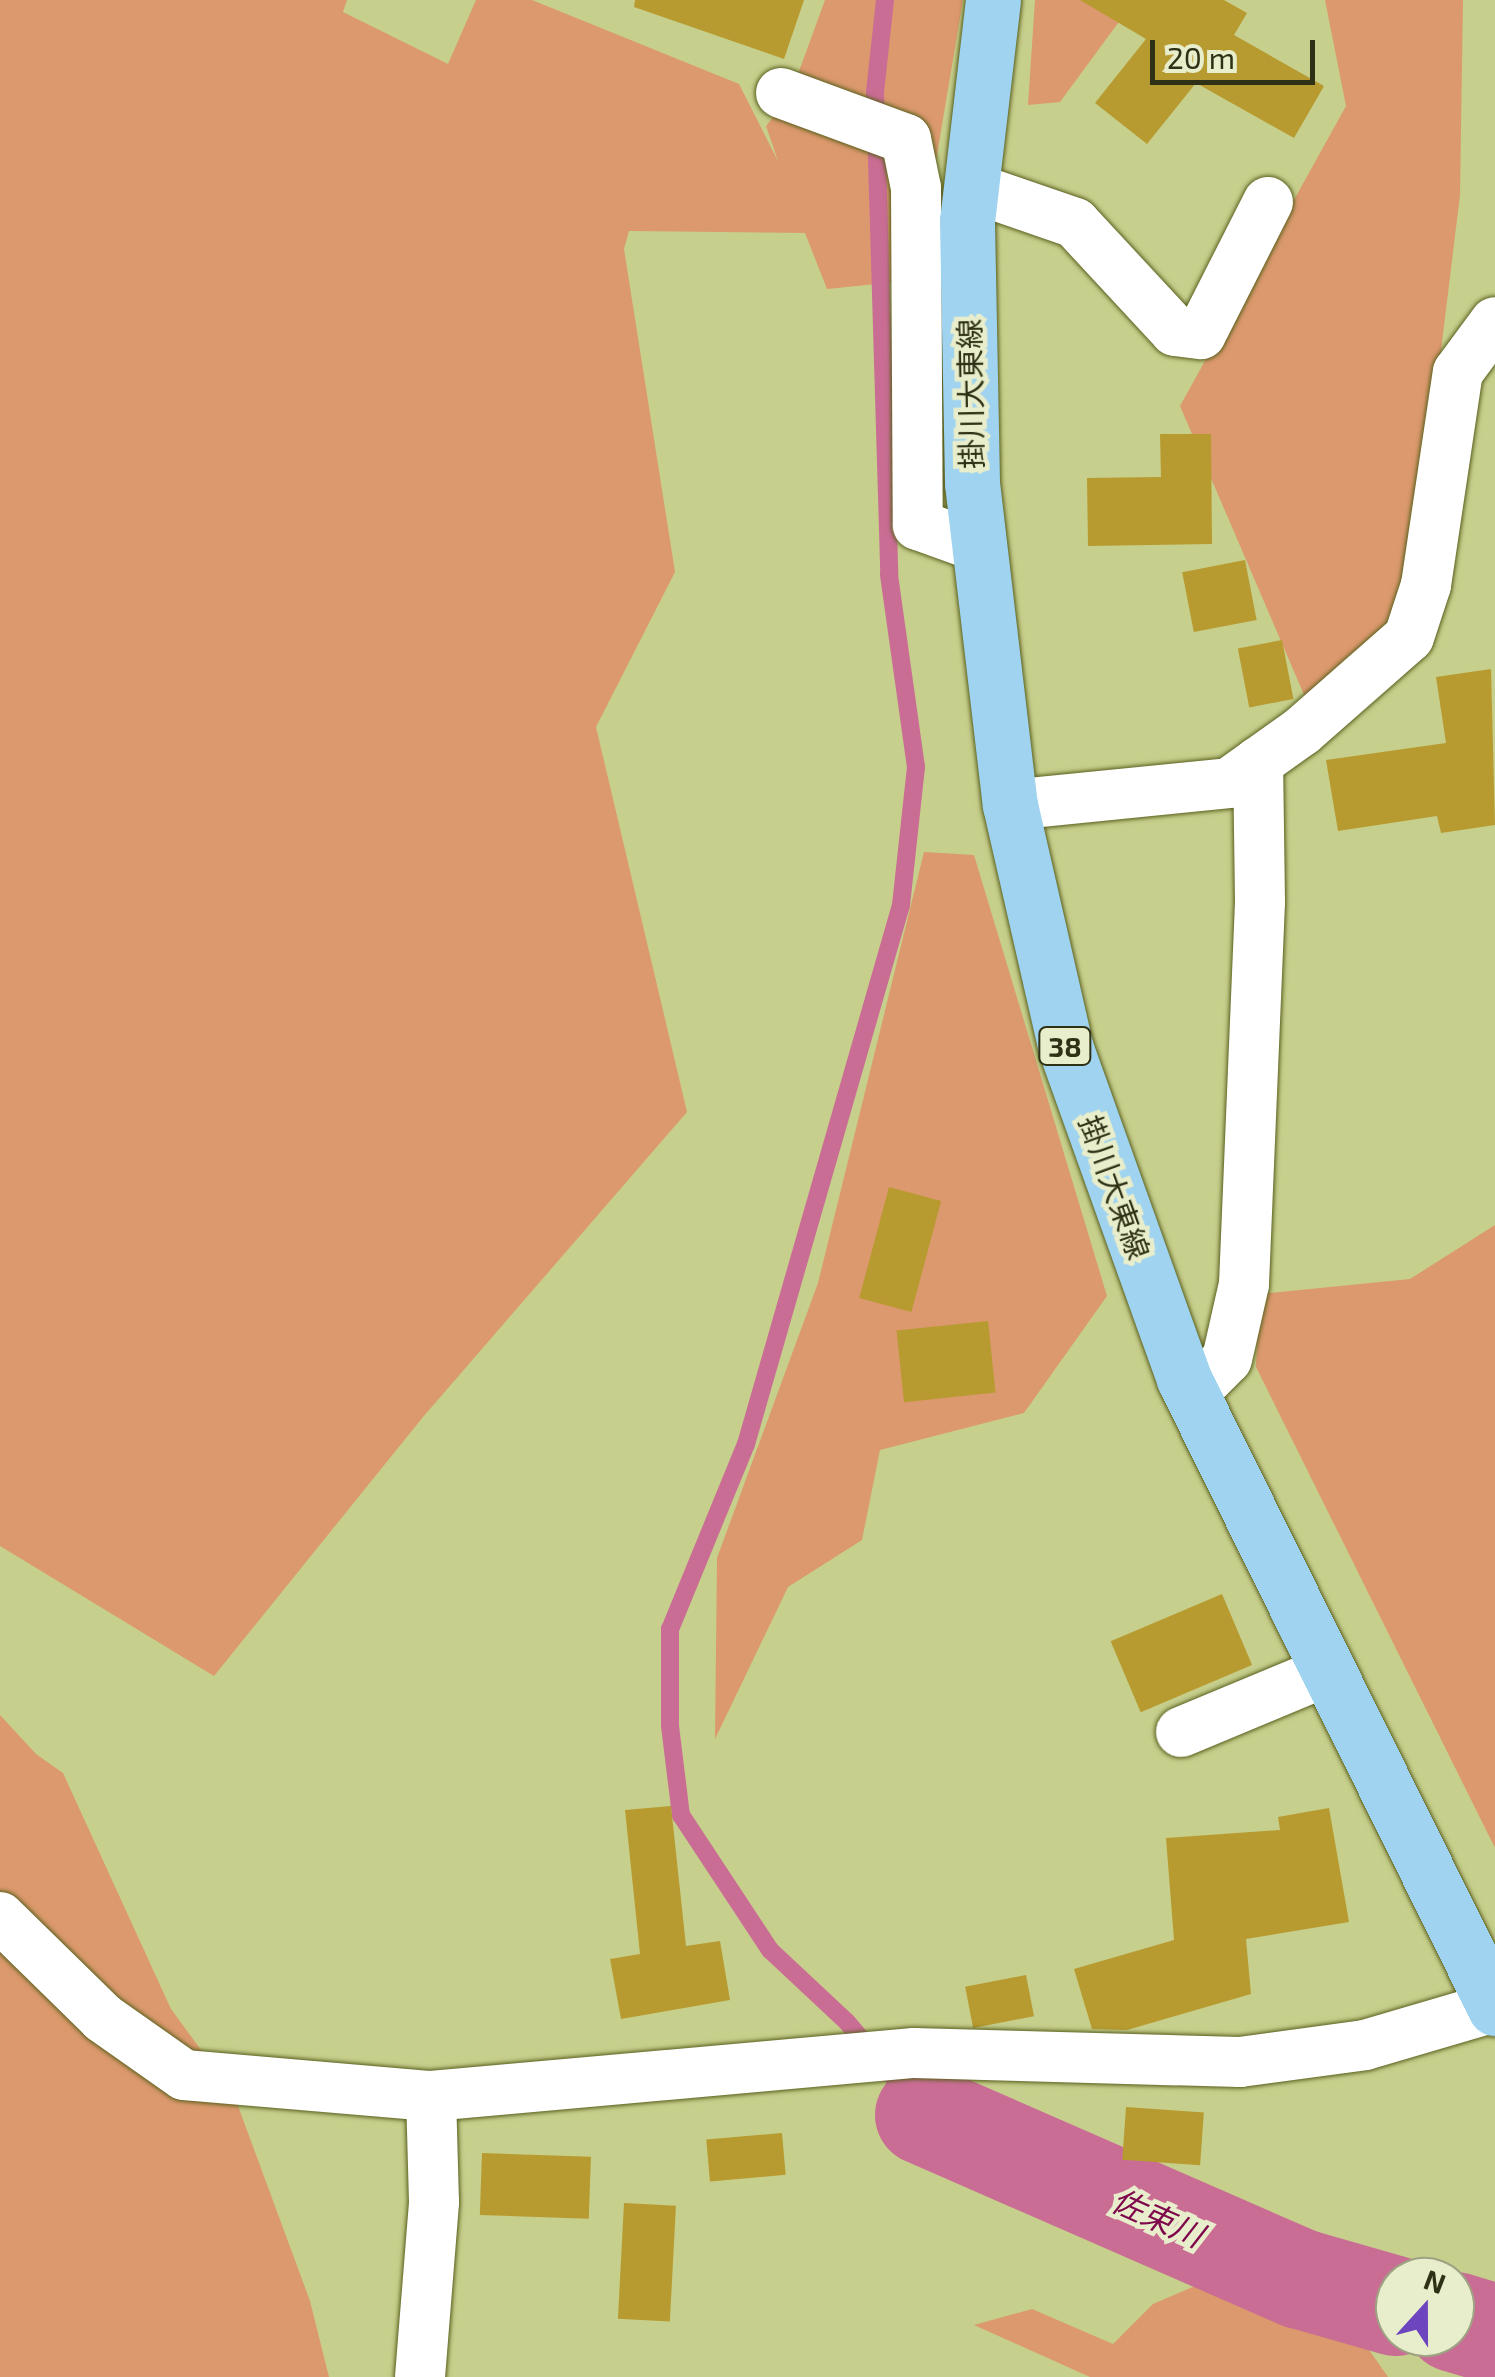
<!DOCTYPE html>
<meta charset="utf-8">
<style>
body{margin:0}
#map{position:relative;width:1495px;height:2377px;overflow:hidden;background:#c7cf8c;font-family:"Exo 2","Noto Sans JP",sans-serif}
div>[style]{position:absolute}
.green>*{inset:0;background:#dc996d}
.stream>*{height:18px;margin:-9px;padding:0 9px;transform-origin:9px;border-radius:9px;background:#ca6d95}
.river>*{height:100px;margin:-50px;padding:0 50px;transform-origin:50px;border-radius:50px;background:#ca6d95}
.building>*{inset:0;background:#b79b30;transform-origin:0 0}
.roads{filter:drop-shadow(0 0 2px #5b601e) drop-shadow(0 0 2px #5b601e)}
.minor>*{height:50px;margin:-25px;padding:0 25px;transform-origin:25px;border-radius:25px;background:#fff}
.primary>*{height:55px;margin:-27.5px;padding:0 27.5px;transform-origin:27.5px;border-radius:27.5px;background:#9fd3ef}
span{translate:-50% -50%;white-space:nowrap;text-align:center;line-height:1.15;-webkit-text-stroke:9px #e8edcb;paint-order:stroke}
.shield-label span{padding:2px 8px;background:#e8edcb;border:2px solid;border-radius:8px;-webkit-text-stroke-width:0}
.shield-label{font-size:28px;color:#2e3115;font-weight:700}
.street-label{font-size:30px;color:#2e3115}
.water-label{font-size:32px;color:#7e084b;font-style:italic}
.north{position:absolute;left:1375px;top:2257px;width:100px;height:100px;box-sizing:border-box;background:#e8edcb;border:2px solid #9ea282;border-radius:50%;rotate:21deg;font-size:28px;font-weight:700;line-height:40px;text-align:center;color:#2e3115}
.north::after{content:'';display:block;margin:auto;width:35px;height:45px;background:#6d45be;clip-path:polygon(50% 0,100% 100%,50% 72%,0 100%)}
.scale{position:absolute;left:1150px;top:40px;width:165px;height:45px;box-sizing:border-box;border:5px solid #2e3115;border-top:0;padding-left:12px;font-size:30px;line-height:35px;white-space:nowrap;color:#2e3115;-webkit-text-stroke:8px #e8edcb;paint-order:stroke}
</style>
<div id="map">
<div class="green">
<i style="clip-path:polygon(0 0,347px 0,343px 12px,448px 64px,476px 0,532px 0,739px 84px,778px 161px,766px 126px,790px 96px,825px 0,963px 0,916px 280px,827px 289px,805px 233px,629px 231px,624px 249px,675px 572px,596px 727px,687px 1112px,423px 1417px,214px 1676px,0 1546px)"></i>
<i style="clip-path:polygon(1035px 0,1135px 0,1060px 102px,1028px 105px)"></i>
<i style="clip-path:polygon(1325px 0,1463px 0,1460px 195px,1407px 629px,1308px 704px,1180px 406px,1346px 106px)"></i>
<i style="clip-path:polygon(924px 852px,974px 855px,1107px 1296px,1024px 1413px,880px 1450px,862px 1540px,788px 1587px,715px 1739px,717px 1558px,818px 1283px)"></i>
<i style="clip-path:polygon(1495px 1225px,1495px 1848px,1256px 1367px,1259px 1294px,1410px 1279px)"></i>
<i style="clip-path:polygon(0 1715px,36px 1754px,63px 1773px,171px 2009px,234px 2095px,310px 2301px,329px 2377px,0 2377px)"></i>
<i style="clip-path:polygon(1195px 2286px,1360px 2337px,1388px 2377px,1090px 2377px,974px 2325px,1032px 2309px,1113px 2344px,1153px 2304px)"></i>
</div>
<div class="stream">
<i style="left:885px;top:0;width:93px;rotate:96.2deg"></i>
<i style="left:875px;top:92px;width:483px;rotate:88.3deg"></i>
<i style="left:889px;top:575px;width:194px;rotate:82deg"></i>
<i style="left:916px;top:767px;width:139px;rotate:96.2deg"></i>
<i style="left:901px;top:905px;width:561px;rotate:106.04deg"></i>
<i style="left:746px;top:1444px;width:200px;rotate:112.3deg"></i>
<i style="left:670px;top:1629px;width:97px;rotate:90deg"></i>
<i style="left:670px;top:1726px;width:90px;rotate:83deg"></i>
<i style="left:681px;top:1815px;width:162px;rotate:56.6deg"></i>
<i style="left:770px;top:1950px;width:105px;rotate:43.1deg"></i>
<i style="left:847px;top:2022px;width:121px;rotate:50deg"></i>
</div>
<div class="river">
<i style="left:925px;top:2115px;width:410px;rotate:23.6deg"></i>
<i style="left:1301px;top:2279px;width:98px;rotate:16deg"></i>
<i style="left:1455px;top:2322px;width:42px;rotate:16.7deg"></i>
</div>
<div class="building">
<i style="clip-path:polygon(635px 0,804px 0,784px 59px,634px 7px)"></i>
<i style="clip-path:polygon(1080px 0,1224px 0,1247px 13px,1234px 35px,1324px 86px,1294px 138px,1196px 83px,1147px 144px,1095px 103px,1146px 39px)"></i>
<i style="clip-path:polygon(1160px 434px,1211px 434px,1212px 544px,1088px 546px,1087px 478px,1161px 477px)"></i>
<i style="left:1245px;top:560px;width:61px;height:64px;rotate:79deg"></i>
<i style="left:1282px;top:640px;width:60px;height:45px;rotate:79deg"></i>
<i style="clip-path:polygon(1491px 669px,1495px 825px,1441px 833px,1437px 816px,1338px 831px,1326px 760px,1446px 743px,1436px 677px)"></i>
<i style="left:889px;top:1187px;width:54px;height:115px;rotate:15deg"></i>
<i style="left:988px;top:1321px;width:72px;height:92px;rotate:84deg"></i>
<i style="left:1222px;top:1594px;width:77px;height:121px;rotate:67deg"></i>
<i style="clip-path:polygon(671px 1806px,686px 1946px,720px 1941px,730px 2000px,621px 2019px,610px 1959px,640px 1954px,625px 1810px)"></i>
<i style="clip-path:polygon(1329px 1808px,1349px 1922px,1246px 1939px,1251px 1994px,1127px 2030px,1092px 2029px,1074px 1969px,1174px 1940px,1166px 1838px,1280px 1830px,1278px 1817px)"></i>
<i style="left:1026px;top:1975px;width:42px;height:62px;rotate:79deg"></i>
<i style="left:1126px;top:2107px;width:78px;height:53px;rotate:4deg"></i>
<i style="left:782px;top:2133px;width:42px;height:76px;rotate:85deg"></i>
<i style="left:482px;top:2153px;width:109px;height:62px;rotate:2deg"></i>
<i style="left:624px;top:2203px;width:52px;height:116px;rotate:3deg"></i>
</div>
<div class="roads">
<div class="minor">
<i style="left:781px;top:93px;width:133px;rotate:20.2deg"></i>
<i style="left:906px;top:139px;width:50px;rotate:78.5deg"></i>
<i style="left:916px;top:188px;width:337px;rotate:89.7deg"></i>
<i style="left:918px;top:525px;width:65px;rotate:19.8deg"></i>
<i style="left:971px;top:187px;width:110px;rotate:19.1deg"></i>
<i style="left:1075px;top:223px;width:147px;rotate:47.2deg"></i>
<i style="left:1175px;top:331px;width:26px;rotate:7deg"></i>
<i style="left:1201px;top:334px;width:148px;rotate:-63.1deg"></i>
<i style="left:1010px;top:805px;width:220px;rotate:-5.7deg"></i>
<i style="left:1229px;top:783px;width:90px;rotate:-35.5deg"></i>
<i style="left:1302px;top:731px;width:142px;rotate:-41.3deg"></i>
<i style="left:1409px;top:637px;width:55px;rotate:-71.9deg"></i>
<i style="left:1426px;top:585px;width:215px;rotate:-81.5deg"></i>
<i style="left:1458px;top:372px;width:62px;rotate:-53.5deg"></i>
<i style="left:1192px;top:1394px;width:49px;rotate:-45deg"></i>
<i style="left:1227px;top:1359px;width:77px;rotate:-77.2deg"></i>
<i style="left:1244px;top:1284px;width:383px;rotate:-87.6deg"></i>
<i style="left:1260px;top:901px;width:139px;rotate:-90.8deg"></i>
<i style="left:1181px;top:1732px;width:161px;rotate:-22.6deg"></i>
<i style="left:0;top:1917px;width:144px;rotate:44.4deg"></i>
<i style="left:103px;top:2018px;width:99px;rotate:35.1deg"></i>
<i style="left:184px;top:2075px;width:248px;rotate:4.9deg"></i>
<i style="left:431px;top:2096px;width:485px;rotate:-5.1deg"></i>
<i style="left:914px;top:2053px;width:326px;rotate:1.6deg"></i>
<i style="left:1240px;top:2062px;width:126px;rotate:-7.7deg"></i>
<i style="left:1365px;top:2045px;width:134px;rotate:-16.4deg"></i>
<i style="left:420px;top:2377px;width:176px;rotate:-85.4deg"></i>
<i style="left:434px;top:2202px;width:106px;rotate:-91.6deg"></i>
</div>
<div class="primary">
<i style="left:993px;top:0;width:223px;rotate:96.7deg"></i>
<i style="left:967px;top:221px;width:262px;rotate:88.9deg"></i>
<i style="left:972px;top:483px;width:324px;rotate:83.3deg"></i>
<i style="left:1010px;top:805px;width:250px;rotate:77.1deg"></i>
<i style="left:1066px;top:1049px;width:350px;rotate:70.3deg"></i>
<i style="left:1184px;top:1379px;width:702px;rotate:63.69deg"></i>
</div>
</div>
<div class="shield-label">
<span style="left:1065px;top:1046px">38</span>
</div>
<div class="street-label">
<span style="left:970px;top:394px;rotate:-91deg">掛川大東線</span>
<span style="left:1115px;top:1187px;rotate:70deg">掛川大東線</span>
</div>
<div class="water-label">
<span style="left:1158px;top:2217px;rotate:24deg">佐束川</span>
</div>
<div class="north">N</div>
<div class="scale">20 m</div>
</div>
